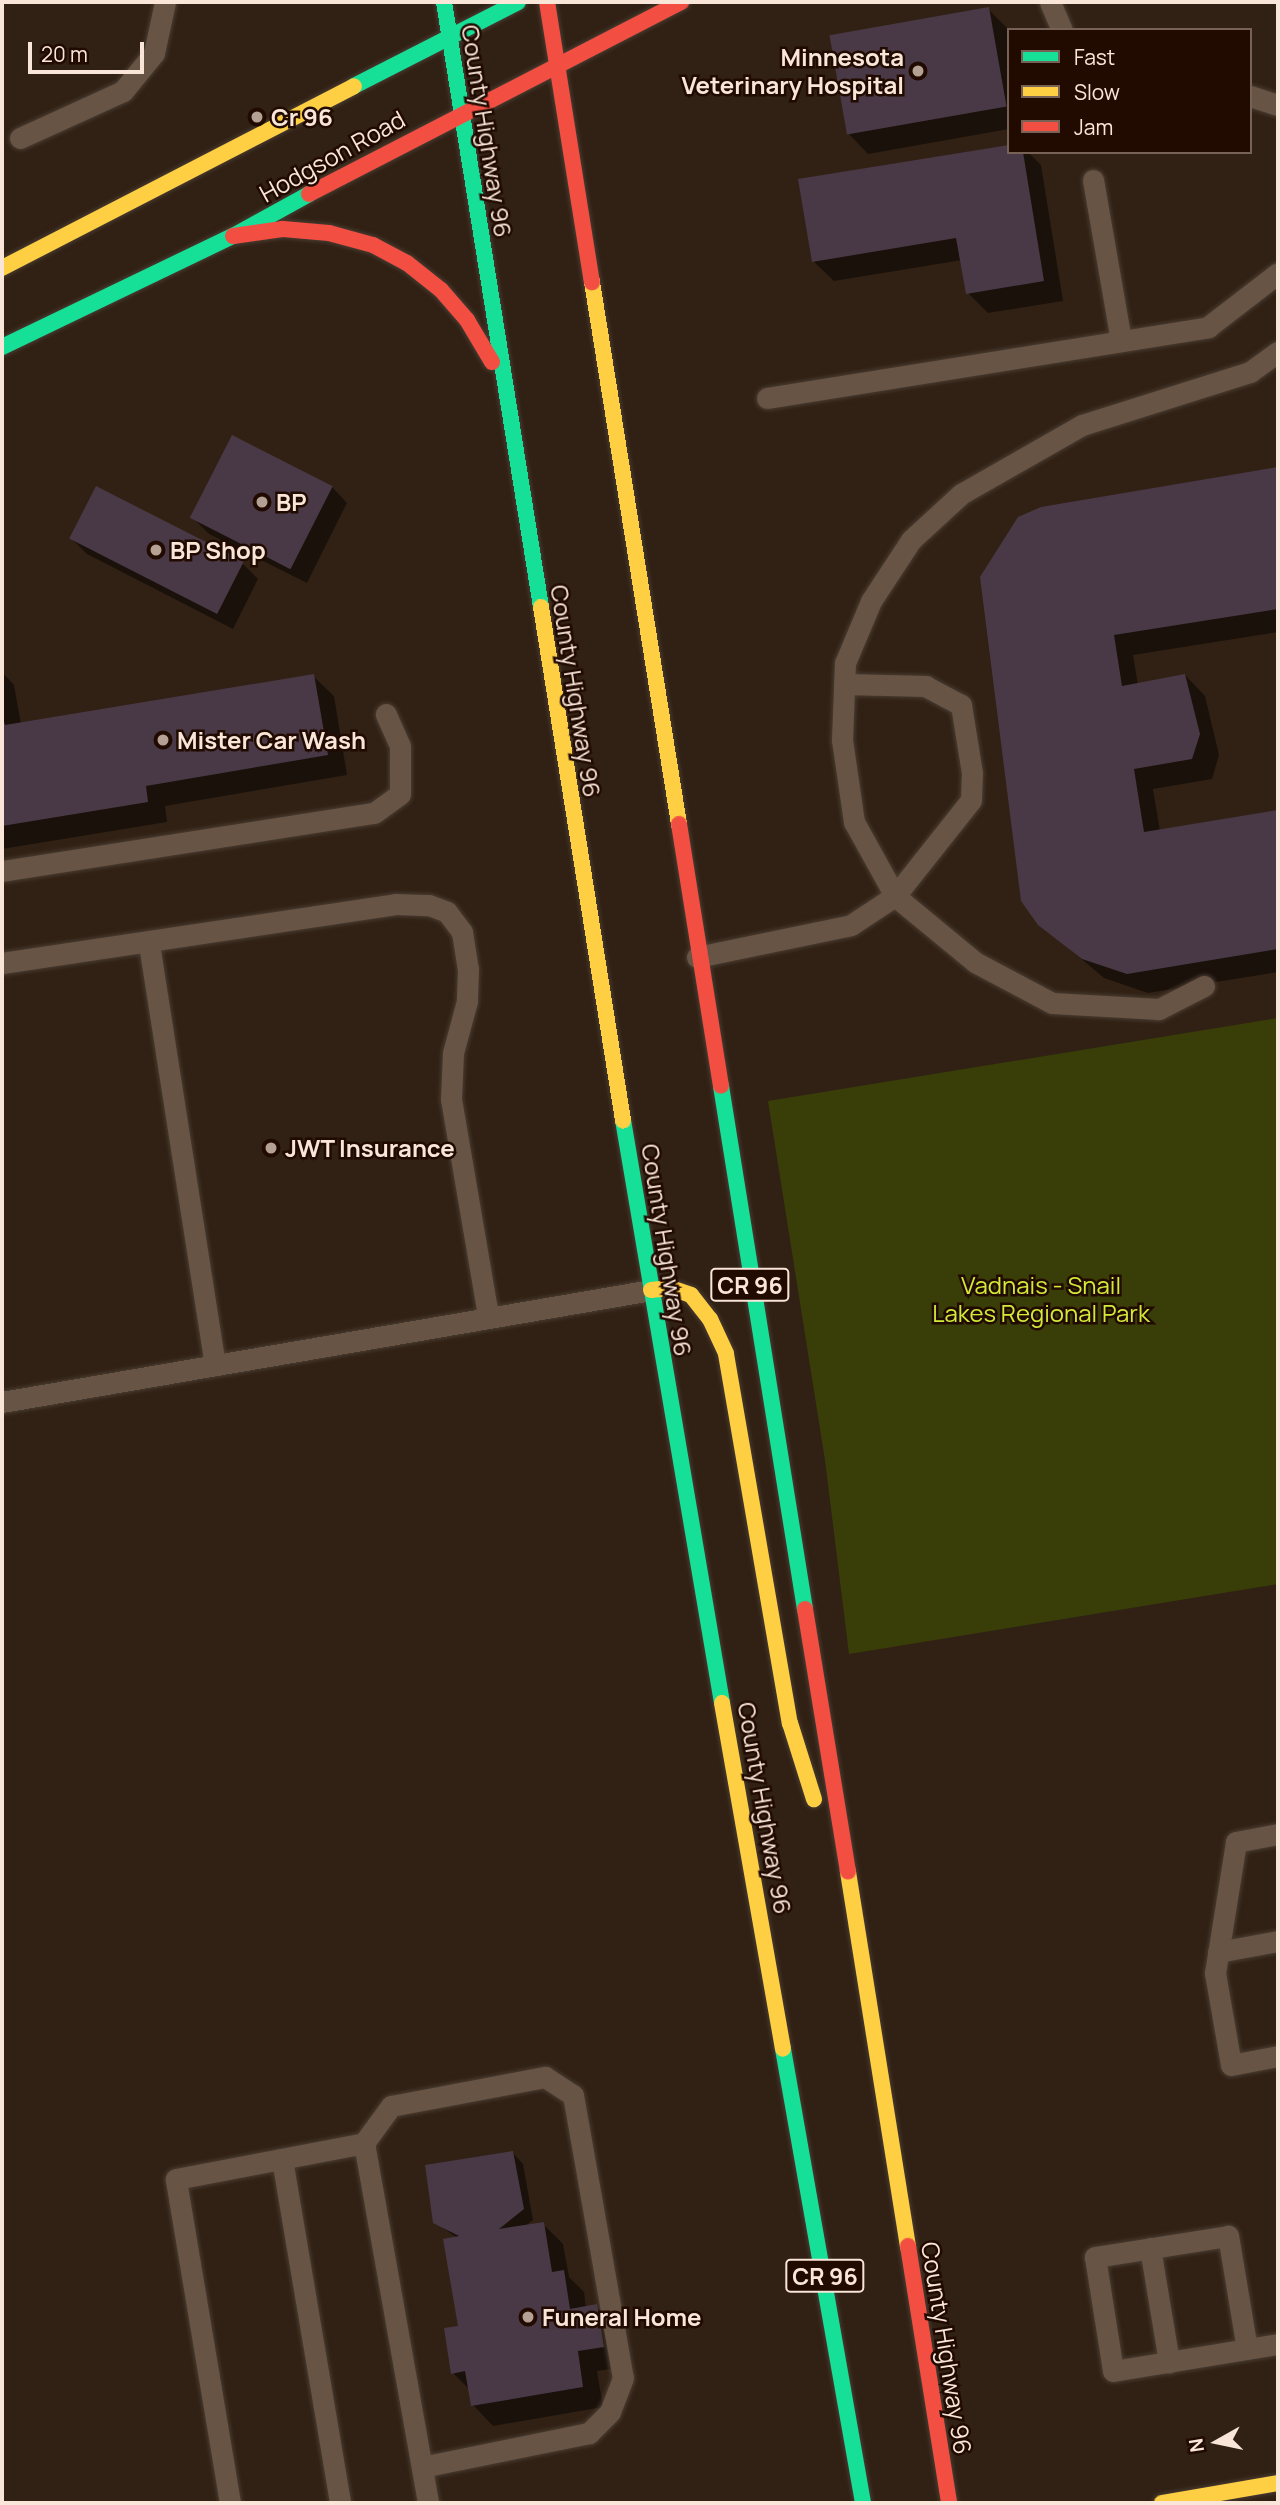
<!DOCTYPE html>
<style>
body{margin:0}
#map{position:relative;width:1280px;height:2505px;overflow:hidden;background:#312114;font-family:Manrope,sans-serif}
div>[style]{position:absolute}
.green>*{inset:0;background:#393e09}
.shadow>*{inset:0;background:#0007}
.building>*{inset:0;background:#493946;transform-origin:0 0}
.roads{filter:drop-shadow(0 0 2px #493c32) drop-shadow(0 0 2px #493c32)}
.lane>*{height:21px;margin:-10.5px;padding:0 10.5px;transform-origin:10.5px;border-radius:10.5px;background:#685445}
.fast>*{height:16px;margin:-8px;padding:0 8px;transform-origin:8px;border-radius:8px;background:#16e098}
.slow>*{height:16px;margin:-8px;padding:0 8px;transform-origin:8px;border-radius:8px;background:#ffcf43}
.jam>*{height:16px;margin:-8px;padding:0 8px;transform-origin:8px;border-radius:8px;background:#f24e42}
.dots>*{width:19px;height:19px;translate:-50% -50%;box-sizing:border-box;border:4px solid #210a00;border-radius:50%}
span{translate:-50% -50%;white-space:nowrap;text-align:center;line-height:1.15;-webkit-text-stroke:5px #210a00;paint-order:stroke}
.shield-label span{padding:2px 5px;background:#210a00;border:2px solid;border-radius:5px;-webkit-text-stroke-width:0}
.shield-label{font-size:23px;color:#fae6d8;font-weight:700}
.poi-label{font-size:24px;color:#fae6d8;font-weight:700}
.right{translate:-100% -50%;text-align:right}
.left{translate:0 -50%;text-align:left}
.street-label{font-size:24px;color:#fae6d8}
.park-label{font-size:24px;color:#d2ea38}
.frame{position:absolute;inset:0;border:4px solid #fae6d8;pointer-events:none}
.legend{position:absolute;left:1007px;top:28px;width:245px;height:126px;box-sizing:border-box;background:#210a00;border:2px solid #786256;margin:0;padding:9px 12px;list-style:none;font-size:21px;color:#fae6d8}
.legend li{display:flex;align-items:center;gap:14px;height:35px}
.legend b{width:35px;border:2px solid #786256}
.north{position:absolute;left:1182px;top:2407px;width:70px;height:70px;-webkit-text-stroke:5px #210a00;paint-order:stroke;rotate:261deg;font-size:19px;font-weight:700;line-height:28px;text-align:center;color:#fae6d8}
.north::after{content:'';display:block;margin:auto;width:24px;height:32px;background:#fae6d8;clip-path:polygon(50% 0,100% 100%,50% 72%,0 100%)}
.scale{position:absolute;left:28px;top:42px;width:116px;height:32px;box-sizing:border-box;border:4px solid #fae6d8;border-top:0;padding-left:9px;font-size:21px;line-height:24px;white-space:nowrap;color:#fae6d8;-webkit-text-stroke:5px #210a00;paint-order:stroke}
</style>
<div id="map">
<div class="green">
<i style="clip-path:polygon(1278px 1018px,1278px 1584px,849px 1654px,825px 1460px,768px 1101px)"></i>
</div>
<div class="shadow">
<i style="clip-path:polygon(988px 9px,1009px 30px,1009px 129px,868px 154px,848px 133px)"></i>
<i style="clip-path:polygon(1009px 152px,1028px 152px,1041px 165px,1063px 301px,988px 313px,968px 293px,962px 260px,834px 281px,813px 261px)"></i>
<i style="clip-path:polygon(1278px 469px,1278px 632px,1133px 655px,1138px 685px,1185px 675px,1205px 696px,1219px 755px,1212px 779px,1153px 789px,1160px 831px,1278px 812px,1278px 972px,1148px 993px,1104px 978px,1040px 924px,1042px 508px)"></i>
<i style="clip-path:polygon(332px 487px,347px 503px,307px 583px,209px 534px,193px 518px)"></i>
<i style="clip-path:polygon(71px 538px,243px 564px,258px 579px,233px 629px,87px 554px)"></i>
<i style="clip-path:polygon(2px 672px,14px 685px,21px 724px,313px 676px,334px 696px,347px 775px,165px 806px,167px 822px,2px 849px)"></i>
<i style="clip-path:polygon(513px 2153px,523px 2164px,533px 2220px,524px 2227px,543px 2224px,563px 2244px,569px 2277px,584px 2292px,586px 2308px,596px 2306px,616px 2326px,623px 2367px,597px 2371px,603px 2407px,493px 2426px,473px 2405px,470px 2390px,453px 2373px,460px 2327px,457px 2238px,435px 2222px)"></i>
</div>
<div class="building">
<i style="left:989px;top:7px;width:101px;height:162px;rotate:80deg"></i>
<i style="clip-path:polygon(1009px 145px,1009px 152px,1023px 152px,1044px 281px,966px 294px,956px 238px,812px 262px,798px 179px)"></i>
<i style="left:232px;top:435px;width:113px;height:93px;rotate:27deg"></i>
<i style="clip-path:polygon(1278px 467px,1278px 609px,1114px 635px,1122px 686px,1185px 674px,1200px 734px,1192px 759px,1134px 769px,1144px 832px,1278px 810px,1278px 949px,1127px 974px,1082px 959px,1038px 925px,1021px 901px,980px 577px,1018px 517px,1041px 507px)"></i>
<i style="left:96px;top:486px;width:166px;height:59px;rotate:27deg"></i>
<i style="clip-path:polygon(314px 674px,328px 755px,146px 786px,148px 802px,2px 826px,2px 715px,5px 725px)"></i>
<i style="clip-path:polygon(513px 2151px,524px 2209px,499px 2229px,544px 2222px,552px 2272px,564px 2270px,570px 2309px,597px 2304px,604px 2347px,578px 2351px,583px 2387px,471px 2406px,465px 2371px,451px 2374px,444px 2328px,458px 2326px,443px 2239px,459px 2236px,433px 2223px,425px 2165px)"></i>
</div>
<div class="roads">
<div class="lane">
<i style="left:1050px;top:2px;width:30px;rotate:67deg"></i>
<i style="left:1250px;top:96px;width:29px;rotate:18deg"></i>
<i style="left:20px;top:138px;width:113px;rotate:-24.5deg"></i>
<i style="left:123px;top:91px;width:49px;rotate:-50.8deg"></i>
<i style="left:154px;top:53px;width:52px;rotate:-77.8deg"></i>
<i style="left:1093px;top:180px;width:163px;rotate:80.1deg"></i>
<i style="left:767px;top:398px;width:447px;rotate:-9.1deg"></i>
<i style="left:1208px;top:327px;width:88px;rotate:-37.6deg"></i>
<i style="left:2px;top:871px;width:376px;rotate:-8.9deg"></i>
<i style="left:374px;top:813px;width:32px;rotate:-36deg"></i>
<i style="left:400px;top:794px;width:48px;rotate:-90deg"></i>
<i style="left:400px;top:746px;width:35px;rotate:-114deg"></i>
<i style="left:149px;top:944px;width:426px;rotate:81.1deg"></i>
<i style="left:697px;top:957px;width:157px;rotate:-11.7deg"></i>
<i style="left:851px;top:925px;width:53px;rotate:-33.4deg"></i>
<i style="left:895px;top:896px;width:122px;rotate:-51.6deg"></i>
<i style="left:971px;top:800px;width:27px;rotate:-88deg"></i>
<i style="left:972px;top:773px;width:69px;rotate:-99.2deg"></i>
<i style="left:961px;top:705px;width:40px;rotate:-152deg"></i>
<i style="left:926px;top:686px;width:82px;rotate:-178.6deg"></i>
<i style="left:2px;top:963px;width:398px;rotate:-8.5deg"></i>
<i style="left:396px;top:904px;width:33px;rotate:2deg"></i>
<i style="left:429px;top:905px;width:19px;rotate:21deg"></i>
<i style="left:447px;top:912px;width:25px;rotate:53deg"></i>
<i style="left:462px;top:932px;width:37px;rotate:81deg"></i>
<i style="left:468px;top:969px;width:32px;rotate:92deg"></i>
<i style="left:467px;top:1001px;width:54px;rotate:105.1deg"></i>
<i style="left:453px;top:1053px;width:46px;rotate:92.5deg"></i>
<i style="left:451px;top:1099px;width:220px;rotate:80.3deg"></i>
<i style="left:1204px;top:986px;width:51px;rotate:152.9deg"></i>
<i style="left:1159px;top:1009px;width:107px;rotate:-176.8deg"></i>
<i style="left:1052px;top:1003px;width:87px;rotate:-152deg"></i>
<i style="left:975px;top:962px;width:104px;rotate:-140.5deg"></i>
<i style="left:895px;top:896px;width:85px;rotate:-119deg"></i>
<i style="left:854px;top:822px;width:83px;rotate:-98.3deg"></i>
<i style="left:842px;top:740px;width:77px;rotate:-87.8deg"></i>
<i style="left:845px;top:663px;width:67px;rotate:-67.2deg"></i>
<i style="left:871px;top:601px;width:73px;rotate:-56.7deg"></i>
<i style="left:911px;top:540px;width:68px;rotate:-42.6deg"></i>
<i style="left:961px;top:494px;width:139px;rotate:-29.7deg"></i>
<i style="left:1082px;top:425px;width:176px;rotate:-17.5deg"></i>
<i style="left:1250px;top:372px;width:34px;rotate:-36deg"></i>
<i style="left:2px;top:1402px;width:659px;rotate:-9.79deg"></i>
<i style="left:1278px;top:1834px;width:43px;rotate:169.2deg"></i>
<i style="left:1236px;top:1842px;width:133px;rotate:99.1deg"></i>
<i style="left:1215px;top:1973px;width:93px;rotate:80.1deg"></i>
<i style="left:1231px;top:2065px;width:48px;rotate:-10.8deg"></i>
<i style="left:1218px;top:1952px;width:61px;rotate:-10.4deg"></i>
<i style="left:364px;top:2143px;width:46px;rotate:-53.9deg"></i>
<i style="left:391px;top:2106px;width:157px;rotate:-10.7deg"></i>
<i style="left:545px;top:2077px;width:33px;rotate:33deg"></i>
<i style="left:573px;top:2095px;width:287px;rotate:80deg"></i>
<i style="left:623px;top:2378px;width:36px;rotate:111deg"></i>
<i style="left:610px;top:2412px;width:30px;rotate:135deg"></i>
<i style="left:589px;top:2433px;width:170px;rotate:168.5deg"></i>
<i style="left:282px;top:2159px;width:349px;rotate:80.4deg"></i>
<i style="left:1150px;top:2248px;width:116px;rotate:80.5deg"></i>
<i style="left:1247px;top:2349px;width:115px;rotate:-99.5deg"></i>
<i style="left:1228px;top:2236px;width:135px;rotate:171deg"></i>
<i style="left:1095px;top:2257px;width:115px;rotate:81deg"></i>
<i style="left:1113px;top:2371px;width:167px;rotate:-9.3deg"></i>
<i style="left:230px;top:2503px;width:328px;rotate:-99.5deg"></i>
<i style="left:176px;top:2179px;width:191px;rotate:-10.8deg"></i>
<i style="left:364px;top:2143px;width:366px;rotate:79.9deg"></i>
</div>
<div class="fast">
<i style="left:444px;top:2px;width:613px;rotate:80.89deg"></i>
<i style="left:354px;top:86px;width:184px;rotate:-27.1deg"></i>
<i style="left:2px;top:347px;width:256px;rotate:-25.7deg"></i>
<i style="left:233px;top:236px;width:87px;rotate:-28.9deg"></i>
<i style="left:721px;top:1086px;width:530px;rotate:80.88deg"></i>
<i style="left:623px;top:1120px;width:591px;rotate:80.36deg"></i>
<i style="left:783px;top:2049px;width:461px;rotate:80deg"></i>
</div>
<div class="slow">
<i style="left:2px;top:268px;width:396px;rotate:-27.3deg"></i>
<i style="left:592px;top:282px;width:549px;rotate:80.88deg"></i>
<i style="left:541px;top:607px;width:520px;rotate:80.92deg"></i>
<i style="left:651px;top:1290px;width:20px;rotate:-6deg"></i>
<i style="left:671px;top:1288px;width:21px;rotate:19deg"></i>
<i style="left:691px;top:1295px;width:31px;rotate:52deg"></i>
<i style="left:710px;top:1319px;width:38px;rotate:65deg"></i>
<i style="left:726px;top:1354px;width:375px;rotate:80.2deg"></i>
<i style="left:790px;top:1723px;width:80px;rotate:72.5deg"></i>
<i style="left:722px;top:1703px;width:351px;rotate:80deg"></i>
<i style="left:848px;top:1872px;width:379px;rotate:80.9deg"></i>
<i style="left:1162px;top:2503px;width:118px;rotate:-9.8deg"></i>
</div>
<div class="jam">
<i style="left:547px;top:2px;width:284px;rotate:80.9deg"></i>
<i style="left:309px;top:194px;width:419px;rotate:-27.3deg"></i>
<i style="left:233px;top:236px;width:50px;rotate:-8deg"></i>
<i style="left:283px;top:229px;width:46px;rotate:5deg"></i>
<i style="left:329px;top:233px;width:46px;rotate:15.3deg"></i>
<i style="left:373px;top:245px;width:38px;rotate:28deg"></i>
<i style="left:407px;top:263px;width:43px;rotate:38.5deg"></i>
<i style="left:441px;top:290px;width:40px;rotate:49deg"></i>
<i style="left:467px;top:320px;width:49px;rotate:59.2deg"></i>
<i style="left:679px;top:824px;width:265px;rotate:80.9deg"></i>
<i style="left:805px;top:1609px;width:266px;rotate:80.7deg"></i>
<i style="left:908px;top:2246px;width:260px;rotate:80.9deg"></i>
</div>
</div>
<div class="dots">
<i style="left:918px;top:71px;background:#b4a193"></i>
<i style="left:257px;top:117px;background:#b4a193"></i>
<i style="left:262px;top:502px;background:#b4a193"></i>
<i style="left:156px;top:550px;background:#b4a193"></i>
<i style="left:163px;top:740px;background:#b4a193"></i>
<i style="left:271px;top:1148px;background:#b4a193"></i>
<i style="left:528px;top:2317px;background:#b4a193"></i>
</div>
<div class="shield-label">
<span style="left:750px;top:1285px">CR 96</span>
<span style="left:825px;top:2276px">CR 96</span>
</div>
<div class="poi-label">
<span class="right" style="left:904px;top:71px">Minnesota<br>Veterinary Hospital</span>
<span class="left" style="left:271px;top:117px">Cr 96</span>
<span class="left" style="left:276px;top:502px">BP</span>
<span class="left" style="left:170px;top:550px">BP Shop</span>
<span class="left" style="left:177px;top:740px">Mister Car Wash</span>
<span class="left" style="left:285px;top:1148px">JWT Insurance</span>
<span class="left" style="left:542px;top:2317px">Funeral Home</span>
</div>
<div class="street-label">
<span style="left:487px;top:131px;rotate:81deg">County Highway 96</span>
<span style="left:332px;top:156px;rotate:-29deg">Hodgson Road</span>
<span style="left:576px;top:691px;rotate:81deg">County Highway 96</span>
<span style="left:667px;top:1250px;rotate:81deg">County Highway 96</span>
<span style="left:765px;top:1808px;rotate:80deg">County Highway 96</span>
<span style="left:947px;top:2348px;rotate:81deg">County Highway 96</span>
</div>
<div class="park-label">
<span style="left:1041px;top:1299px">Vadnais - Snail<br>Lakes Regional Park</span>
</div>
<div class="frame"></div>
<ul class="legend">
<li><b style="height:9px;background:#16e098"></b>Fast</li>
<li><b style="height:9px;background:#ffcf43"></b>Slow</li>
<li><b style="height:9px;background:#f24e42"></b>Jam</li>
</ul>
<div class="north">N</div>
<div class="scale">20 m</div>
</div>
